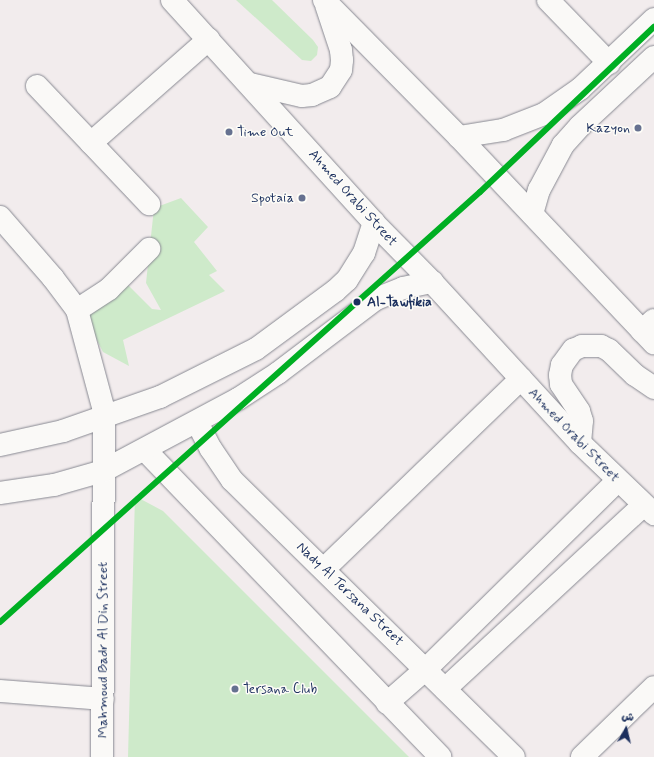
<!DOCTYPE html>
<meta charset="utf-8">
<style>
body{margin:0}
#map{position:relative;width:654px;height:757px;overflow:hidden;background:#f2eced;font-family:Mynerve,"Playpen Sans Arabic",sans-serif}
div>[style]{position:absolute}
.green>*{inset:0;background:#ceeaca}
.roads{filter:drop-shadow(0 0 1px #888992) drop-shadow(0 0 1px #888992)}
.minor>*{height:22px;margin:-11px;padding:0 11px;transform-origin:11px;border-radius:11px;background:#faf9f7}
.major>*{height:22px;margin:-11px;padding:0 11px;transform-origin:11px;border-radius:11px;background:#faf9f7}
.metro-1>*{height:6px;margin:-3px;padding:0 3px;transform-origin:3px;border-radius:3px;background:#00af23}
.dots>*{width:11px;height:11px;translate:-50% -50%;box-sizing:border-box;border:2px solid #fdfcf7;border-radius:50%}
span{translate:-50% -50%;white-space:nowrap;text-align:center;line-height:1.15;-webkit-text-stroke:3px #fdfcf7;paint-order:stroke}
.poi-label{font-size:14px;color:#1b2f5e}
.right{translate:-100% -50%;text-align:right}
.left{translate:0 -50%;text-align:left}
.street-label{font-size:14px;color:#1b2f5e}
.stop-label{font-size:14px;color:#1b2f5e;font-weight:700}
.north{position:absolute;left:606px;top:709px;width:40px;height:40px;-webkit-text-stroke:3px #fdfcf7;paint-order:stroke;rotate:8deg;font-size:11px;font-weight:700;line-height:16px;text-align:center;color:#1b2f5e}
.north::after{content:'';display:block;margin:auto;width:14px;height:18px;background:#1b2f5e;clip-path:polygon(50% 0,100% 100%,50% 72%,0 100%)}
</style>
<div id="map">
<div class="green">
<i style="clip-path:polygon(236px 0,272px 0,313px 40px,318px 47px,317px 55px,311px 61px,302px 60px)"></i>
<i style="clip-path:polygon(181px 198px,208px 227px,194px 242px,217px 271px,209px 275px,225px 291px,123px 340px,129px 366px,103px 352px,82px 311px,127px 284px,152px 309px,161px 310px,146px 283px,154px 208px)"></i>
<i style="clip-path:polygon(135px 496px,163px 511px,409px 757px,128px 757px)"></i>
</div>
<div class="roads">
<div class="minor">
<i style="left:548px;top:0;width:88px;rotate:45.9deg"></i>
<i style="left:37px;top:86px;width:163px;rotate:46.5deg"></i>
<i style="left:459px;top:137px;width:45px;rotate:-9deg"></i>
<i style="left:503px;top:130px;width:44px;rotate:-21.3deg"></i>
<i style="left:544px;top:114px;width:44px;rotate:-34.8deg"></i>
<i style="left:580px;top:89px;width:102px;rotate:-43.4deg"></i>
<i style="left:91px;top:143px;width:157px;rotate:-41.4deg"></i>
<i style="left:532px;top:214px;width:25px;rotate:-74deg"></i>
<i style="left:539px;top:190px;width:51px;rotate:-61.9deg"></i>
<i style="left:563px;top:145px;width:25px;rotate:-48deg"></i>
<i style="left:580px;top:126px;width:101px;rotate:-43deg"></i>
<i style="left:0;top:217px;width:81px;rotate:49deg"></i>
<i style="left:53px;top:278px;width:40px;rotate:53deg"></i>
<i style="left:77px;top:310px;width:105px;rotate:75deg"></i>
<i style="left:104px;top:411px;width:346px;rotate:90.3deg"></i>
<i style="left:77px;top:310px;width:38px;rotate:-33deg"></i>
<i style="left:109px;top:289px;width:57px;rotate:-45deg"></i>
<i style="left:642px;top:331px;width:16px;rotate:-43deg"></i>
<i style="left:197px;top:422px;width:30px;rotate:63deg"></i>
<i style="left:211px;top:449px;width:37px;rotate:56deg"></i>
<i style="left:232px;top:480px;width:395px;rotate:44.5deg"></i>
<i style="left:145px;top:450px;width:426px;rotate:46.1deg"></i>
<i style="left:324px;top:569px;width:274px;rotate:-44deg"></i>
<i style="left:445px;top:689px;width:271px;rotate:-42.8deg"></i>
<i style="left:0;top:691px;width:103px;rotate:4.4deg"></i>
<i style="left:387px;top:703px;width:52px;rotate:-41.1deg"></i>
<i style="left:426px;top:669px;width:269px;rotate:-44.5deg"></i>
<i style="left:582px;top:757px;width:100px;rotate:-44.2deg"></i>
</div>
<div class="major">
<i style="left:172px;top:0;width:301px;rotate:47.8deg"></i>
<i style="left:374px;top:223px;width:83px;rotate:45.5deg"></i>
<i style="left:432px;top:282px;width:219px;rotate:47.4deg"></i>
<i style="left:580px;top:443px;width:103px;rotate:43.8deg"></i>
<i style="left:324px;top:0;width:192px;rotate:45.4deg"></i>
<i style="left:459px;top:137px;width:284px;rotate:46.6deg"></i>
<i style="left:250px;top:84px;width:53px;rotate:13deg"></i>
<i style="left:302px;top:96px;width:10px;rotate:-6deg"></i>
<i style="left:312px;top:95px;width:20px;rotate:-24deg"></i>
<i style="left:330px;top:87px;width:20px;rotate:-57deg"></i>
<i style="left:341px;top:70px;width:10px;rotate:-84deg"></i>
<i style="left:342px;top:60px;width:10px;rotate:-96deg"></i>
<i style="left:341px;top:50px;width:47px;rotate:-108.4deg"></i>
<i style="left:580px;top:443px;width:22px;rotate:-85deg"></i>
<i style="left:582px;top:421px;width:10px;rotate:-107deg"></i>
<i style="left:579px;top:411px;width:32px;rotate:-124deg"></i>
<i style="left:561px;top:384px;width:9px;rotate:-96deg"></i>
<i style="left:560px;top:375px;width:10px;rotate:-79deg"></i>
<i style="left:562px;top:365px;width:19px;rotate:-54deg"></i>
<i style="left:573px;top:350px;width:10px;rotate:-24deg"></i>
<i style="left:582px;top:346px;width:19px"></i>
<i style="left:601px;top:346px;width:9px;rotate:27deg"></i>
<i style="left:609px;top:350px;width:36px;rotate:44deg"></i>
<i style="left:635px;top:375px;width:23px;rotate:34deg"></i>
<i style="left:0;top:445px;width:65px;rotate:-12.5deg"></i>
<i style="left:63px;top:431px;width:103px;rotate:-19.3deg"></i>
<i style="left:160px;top:397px;width:107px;rotate:-26.6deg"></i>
<i style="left:256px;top:349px;width:98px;rotate:-36.3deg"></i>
<i style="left:335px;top:291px;width:16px;rotate:-43deg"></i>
<i style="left:347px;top:280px;width:32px;rotate:-58deg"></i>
<i style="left:364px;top:253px;width:32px;rotate:-72deg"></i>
<i style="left:0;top:493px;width:55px;rotate:-8.4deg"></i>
<i style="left:54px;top:485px;width:51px;rotate:-15.9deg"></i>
<i style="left:103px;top:471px;width:153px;rotate:-28.1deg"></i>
<i style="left:238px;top:399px;width:48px;rotate:-33deg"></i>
<i style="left:278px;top:373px;width:123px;rotate:-37.1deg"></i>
<i style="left:376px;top:299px;width:29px;rotate:-22deg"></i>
<i style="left:403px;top:288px;width:30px;rotate:-12deg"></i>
</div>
</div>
<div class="metro-1">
<i style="left:0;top:622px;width:644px;rotate:-41.86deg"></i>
<i style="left:480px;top:192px;width:240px;rotate:-43.5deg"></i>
</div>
<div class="dots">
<i style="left:638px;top:128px;background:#667190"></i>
<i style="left:229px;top:132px;background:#667190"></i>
<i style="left:302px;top:198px;background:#667190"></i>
<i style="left:357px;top:302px;background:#1b2f5e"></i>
<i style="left:235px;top:689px;background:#667190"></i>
</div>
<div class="poi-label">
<span class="right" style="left:630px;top:128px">Kazyon</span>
<span class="left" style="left:237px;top:132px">Time Out</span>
<span class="right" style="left:294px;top:198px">Spotaia</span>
<span class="left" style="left:243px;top:689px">Tersana Club</span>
</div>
<div class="street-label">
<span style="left:353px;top:198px;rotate:48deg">Ahmed Orabi Street</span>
<span style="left:574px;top:435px;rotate:46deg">Ahmed Orabi Street</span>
<span style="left:350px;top:594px;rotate:44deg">Nady Al Tersana Street</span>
<span style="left:103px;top:650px;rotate:-90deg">Mahmoud Badr Al Din Street</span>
</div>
<div class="stop-label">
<span class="left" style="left:367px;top:302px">Al-Tawfikia</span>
</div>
<div class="north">ش</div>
</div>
